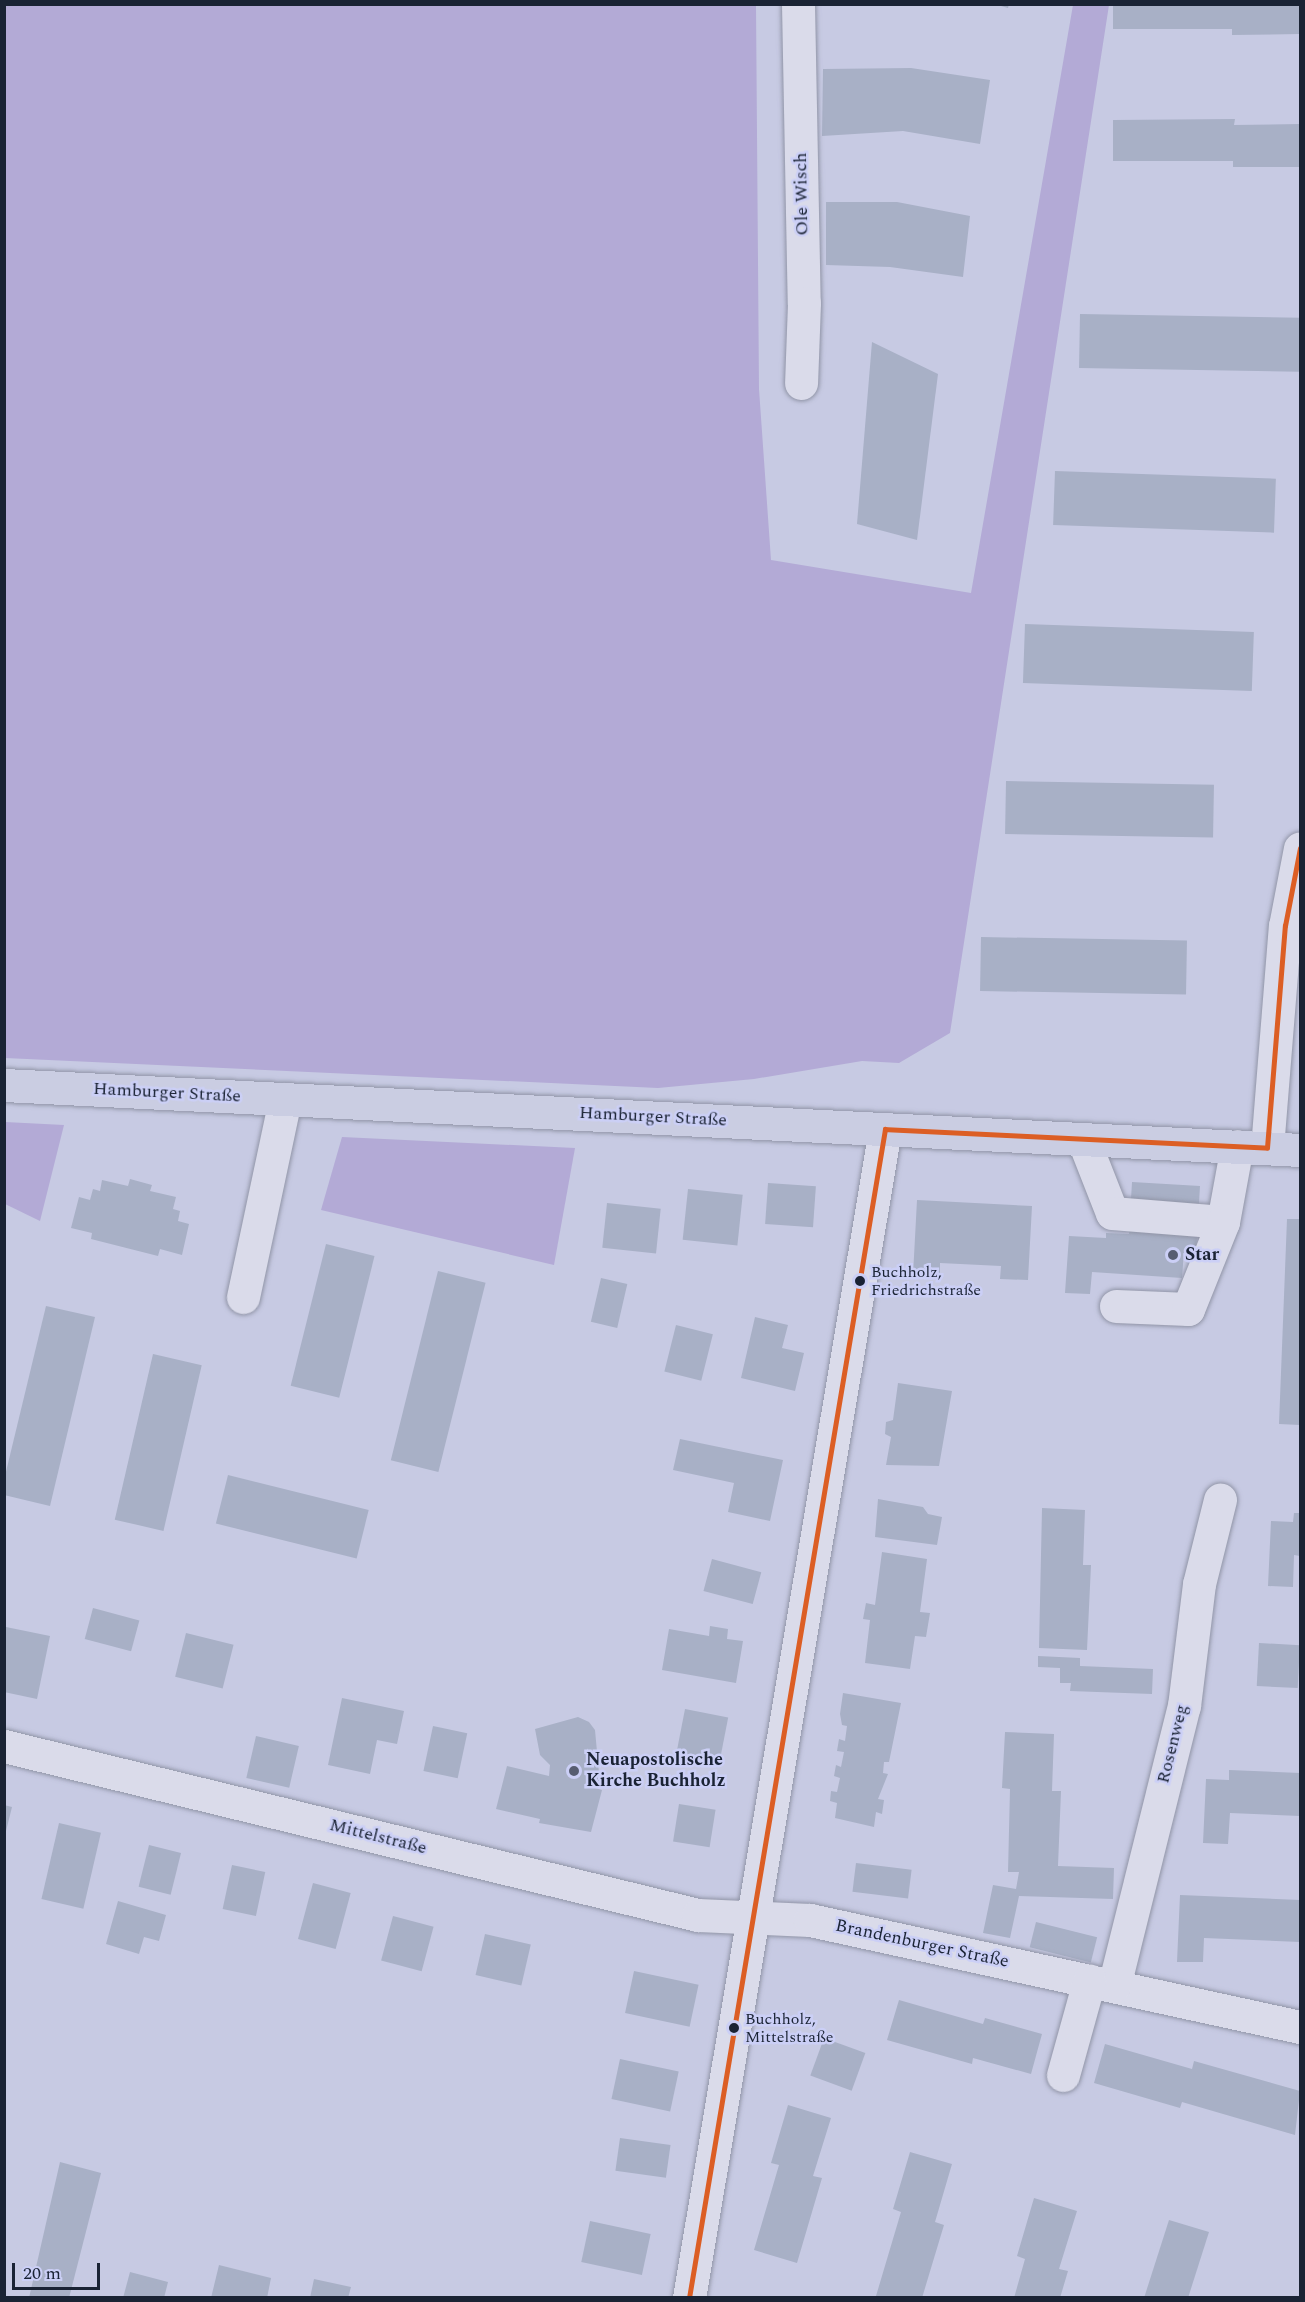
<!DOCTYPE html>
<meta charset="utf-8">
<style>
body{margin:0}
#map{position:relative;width:1305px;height:2302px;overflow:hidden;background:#c7cae3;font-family:Spectral,serif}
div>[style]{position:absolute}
.green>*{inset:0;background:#b3aad6}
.building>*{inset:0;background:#a8b0c6;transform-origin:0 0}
.roads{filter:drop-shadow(0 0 2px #9195a7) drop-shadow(0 0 2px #9195a7)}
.minor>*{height:33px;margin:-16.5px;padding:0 16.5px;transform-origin:16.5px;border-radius:16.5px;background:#dadbea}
.major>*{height:33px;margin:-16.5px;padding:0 16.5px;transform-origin:16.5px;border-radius:16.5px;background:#cacde2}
.bus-1>*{height:4.5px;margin:-2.25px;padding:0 2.25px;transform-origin:2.25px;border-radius:2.25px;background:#dc5e24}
.dots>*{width:16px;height:16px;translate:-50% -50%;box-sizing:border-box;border:3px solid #cbcff6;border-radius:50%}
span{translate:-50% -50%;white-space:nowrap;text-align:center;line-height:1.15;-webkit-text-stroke:5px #cbcff6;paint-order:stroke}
.bus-label{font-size:16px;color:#1a2334}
.left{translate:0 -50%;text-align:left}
.street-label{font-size:18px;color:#1a2334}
.poi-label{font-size:18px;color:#1a2334;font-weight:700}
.frame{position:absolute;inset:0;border:6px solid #1a2334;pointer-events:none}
.scale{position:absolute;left:12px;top:2263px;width:88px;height:27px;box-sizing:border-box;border:3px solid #1a2334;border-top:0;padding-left:8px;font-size:18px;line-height:21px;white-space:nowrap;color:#1a2334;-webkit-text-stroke:4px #cbcff6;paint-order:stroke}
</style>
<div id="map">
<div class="green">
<i style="clip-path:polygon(5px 4px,756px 5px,759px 389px,771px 560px,971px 593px,1073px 5px,1109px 5px,950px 1033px,899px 1063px,862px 1061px,754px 1079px,658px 1088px,5px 1058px)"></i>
<i style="clip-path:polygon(5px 1122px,64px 1125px,40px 1221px,5px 1204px)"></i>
<i style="clip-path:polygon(342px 1137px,575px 1148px,554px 1265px,321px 1210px)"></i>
</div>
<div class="building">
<i style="clip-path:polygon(994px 4px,1009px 4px,1008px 8px)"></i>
<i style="clip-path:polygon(1113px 4px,1300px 4px,1300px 34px,1232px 35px,1232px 29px,1113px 29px)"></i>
<i style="clip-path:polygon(911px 68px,990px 80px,980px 144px,903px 131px,822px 136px,823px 69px)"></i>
<i style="clip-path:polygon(1235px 119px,1234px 125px,1300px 124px,1300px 167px,1233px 167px,1233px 161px,1113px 161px,1113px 120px)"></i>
<i style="clip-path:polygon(826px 202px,897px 202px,970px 216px,963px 277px,890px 267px,826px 265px)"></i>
<i style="left:1080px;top:314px;width:220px;height:54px;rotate:1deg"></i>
<i style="clip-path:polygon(872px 342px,938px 374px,917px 540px,857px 524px)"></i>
<i style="left:1055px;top:471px;width:221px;height:54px;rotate:2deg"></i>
<i style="left:1025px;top:624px;width:229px;height:59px;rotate:2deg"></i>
<i style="left:1006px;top:781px;width:208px;height:53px;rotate:1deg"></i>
<i style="left:981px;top:937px;width:206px;height:54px;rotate:1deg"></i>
<i style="clip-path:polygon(130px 1179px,152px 1185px,150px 1191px,176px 1197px,173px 1209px,180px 1211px,178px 1221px,189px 1224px,182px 1255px,160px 1249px,158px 1256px,91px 1239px,92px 1233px,71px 1228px,79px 1197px,90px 1200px,93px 1189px,100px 1191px,102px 1180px,128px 1186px)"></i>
<i style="clip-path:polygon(1132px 1182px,1200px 1186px,1196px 1252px,1184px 1251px,1182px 1278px,1092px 1272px,1090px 1294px,1065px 1293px,1069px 1236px,1106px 1238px,1106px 1233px,1129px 1234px)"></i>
<i style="left:768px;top:1183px;width:48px;height:41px;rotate:4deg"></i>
<i style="left:688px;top:1189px;width:55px;height:51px;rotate:6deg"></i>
<i style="clip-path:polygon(917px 1200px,1032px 1206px,1028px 1280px,1000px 1279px,1001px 1266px,940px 1263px,940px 1277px,913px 1275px)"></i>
<i style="left:607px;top:1203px;width:54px;height:45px;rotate:6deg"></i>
<i style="clip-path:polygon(1287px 1219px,1300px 1219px,1300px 1425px,1279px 1424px)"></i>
<i style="left:326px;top:1244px;width:50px;height:146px;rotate:14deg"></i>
<i style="left:438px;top:1271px;width:49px;height:195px;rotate:14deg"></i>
<i style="left:601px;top:1278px;width:27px;height:45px;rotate:13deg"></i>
<i style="clip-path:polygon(46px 1306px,95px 1317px,50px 1506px,4px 1495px,4px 1480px)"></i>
<i style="clip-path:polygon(755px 1317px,788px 1325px,782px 1348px,804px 1353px,795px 1391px,741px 1378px)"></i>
<i style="left:676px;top:1325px;width:38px;height:48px;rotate:14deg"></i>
<i style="left:153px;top:1354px;width:50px;height:170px;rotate:13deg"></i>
<i style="clip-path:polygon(898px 1383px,952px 1391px,939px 1466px,886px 1465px,891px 1437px,885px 1434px,886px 1422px,893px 1420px)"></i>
<i style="clip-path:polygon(680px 1439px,783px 1460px,770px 1521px,728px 1512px,734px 1483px,673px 1470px)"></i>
<i style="left:228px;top:1475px;width:145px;height:50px;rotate:14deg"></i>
<i style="clip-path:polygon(878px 1499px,923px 1507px,928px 1514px,942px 1517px,937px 1545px,875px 1537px)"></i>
<i style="clip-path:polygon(1042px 1508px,1085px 1510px,1083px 1565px,1091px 1565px,1087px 1650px,1039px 1648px)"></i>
<i style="clip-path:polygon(1294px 1513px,1300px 1513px,1300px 1556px,1294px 1555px,1293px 1587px,1268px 1586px,1271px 1521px,1293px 1522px)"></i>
<i style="clip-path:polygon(882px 1552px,927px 1559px,920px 1612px,930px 1613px,926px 1637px,915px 1636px,910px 1669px,865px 1663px,870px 1620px,863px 1619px,866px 1603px,875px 1605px)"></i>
<i style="left:712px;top:1559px;width:51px;height:33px;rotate:15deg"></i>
<i style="left:93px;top:1608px;width:48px;height:32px;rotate:15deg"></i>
<i style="clip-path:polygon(710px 1626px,728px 1629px,727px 1639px,743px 1641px,736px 1683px,662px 1670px,669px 1629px,709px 1636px)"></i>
<i style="clip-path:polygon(6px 1627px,50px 1636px,37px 1699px,4px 1692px)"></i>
<i style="left:186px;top:1633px;width:49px;height:45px;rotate:14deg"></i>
<i style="left:1259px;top:1643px;width:41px;height:43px;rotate:3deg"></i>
<i style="clip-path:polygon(1038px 1656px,1080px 1658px,1080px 1666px,1153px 1669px,1152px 1694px,1070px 1691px,1071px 1683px,1060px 1683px,1060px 1668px,1038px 1667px)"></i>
<i style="clip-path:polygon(843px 1693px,901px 1703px,889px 1762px,884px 1762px,883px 1773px,888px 1774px,878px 1799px,884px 1800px,882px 1814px,876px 1812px,874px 1827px,835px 1818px,837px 1803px,830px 1801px,831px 1791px,837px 1792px,840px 1778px,834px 1776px,836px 1765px,841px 1767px,844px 1752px,837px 1751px,839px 1739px,845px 1741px,847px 1726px,842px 1725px,840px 1714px)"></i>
<i style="clip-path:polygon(342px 1698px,404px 1711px,397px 1744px,377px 1740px,370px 1774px,328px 1765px)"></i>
<i style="left:685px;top:1709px;width:44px;height:44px;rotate:11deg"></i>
<i style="clip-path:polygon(578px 1717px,589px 1722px,595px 1730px,600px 1784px,595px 1788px,602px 1790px,591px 1832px,539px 1823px,540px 1819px,496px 1809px,507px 1766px,549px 1776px,550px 1765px,540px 1755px,535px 1729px)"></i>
<i style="left:433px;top:1726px;width:35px;height:46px;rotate:12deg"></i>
<i style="clip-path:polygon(1005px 1732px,1054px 1734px,1052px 1791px,1061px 1791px,1058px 1866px,1114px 1868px,1113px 1899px,1019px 1896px,1010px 1938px,983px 1933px,993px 1885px,1016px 1889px,1019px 1872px,1008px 1872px,1010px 1789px,1002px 1788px)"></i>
<i style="left:256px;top:1736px;width:44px;height:43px;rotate:13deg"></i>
<i style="clip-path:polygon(1229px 1770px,1300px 1773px,1300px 1816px,1230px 1813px,1228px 1844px,1203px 1843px,1206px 1779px,1229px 1780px)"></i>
<i style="left:679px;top:1804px;width:37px;height:38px;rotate:9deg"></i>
<i style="clip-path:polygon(4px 1805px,12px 1807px,5px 1835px,4px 1835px)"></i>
<i style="left:59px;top:1823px;width:43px;height:78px;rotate:13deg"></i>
<i style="left:149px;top:1845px;width:33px;height:43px;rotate:14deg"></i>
<i style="left:856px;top:1863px;width:56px;height:29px;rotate:7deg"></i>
<i style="left:232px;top:1865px;width:34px;height:45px;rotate:12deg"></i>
<i style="left:313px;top:1883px;width:39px;height:58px;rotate:15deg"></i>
<i style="clip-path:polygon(1180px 1895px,1300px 1900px,1300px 1942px,1204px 1938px,1203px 1962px,1177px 1962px)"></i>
<i style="clip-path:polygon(118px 1901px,166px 1915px,159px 1941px,144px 1937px,139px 1954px,106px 1944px)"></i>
<i style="left:393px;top:1916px;width:42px;height:46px;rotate:15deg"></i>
<i style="left:1036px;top:1922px;width:63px;height:26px;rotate:14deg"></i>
<i style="left:485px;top:1934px;width:47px;height:42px;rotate:13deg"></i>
<i style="left:634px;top:1971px;width:66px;height:43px;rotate:12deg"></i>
<i style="clip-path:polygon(899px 2000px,983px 2024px,985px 2018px,1042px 2034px,1031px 2074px,973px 2058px,972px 2064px,887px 2040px)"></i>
<i style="left:824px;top:2038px;width:44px;height:40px;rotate:20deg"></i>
<i style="clip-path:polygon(1105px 2044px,1192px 2069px,1194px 2061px,1300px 2091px,1295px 2135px,1182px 2102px,1180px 2108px,1094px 2083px)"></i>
<i style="left:620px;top:2059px;width:60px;height:41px;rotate:12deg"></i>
<i style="clip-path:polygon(788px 2105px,831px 2118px,813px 2176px,822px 2178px,797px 2263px,754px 2250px,779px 2165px,771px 2163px)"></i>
<i style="left:620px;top:2138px;width:51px;height:33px;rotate:8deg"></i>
<i style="clip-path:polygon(910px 2152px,952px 2164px,935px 2222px,944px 2225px,922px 2298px,880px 2298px,876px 2296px,901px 2212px,893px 2209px)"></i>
<i style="clip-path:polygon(60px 2162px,101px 2173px,69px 2298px,29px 2298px)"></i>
<i style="clip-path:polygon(1034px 2198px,1077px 2211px,1059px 2269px,1068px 2271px,1060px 2298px,1014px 2298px,1025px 2259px,1017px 2256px)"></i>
<i style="clip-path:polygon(1169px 2220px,1209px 2232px,1188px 2298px,1144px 2298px)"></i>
<i style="left:590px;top:2221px;width:62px;height:42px;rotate:12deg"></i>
<i style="clip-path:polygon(219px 2265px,271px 2278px,267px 2298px,211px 2298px)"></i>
<i style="clip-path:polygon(130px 2272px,168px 2282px,164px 2298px,123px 2298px)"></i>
<i style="clip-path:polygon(314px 2279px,351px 2287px,348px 2298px,310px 2298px)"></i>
</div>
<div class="roads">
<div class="minor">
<i style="left:798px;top:4px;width:299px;rotate:88.9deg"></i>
<i style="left:804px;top:303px;width:80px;rotate:92.1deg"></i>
<i style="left:1083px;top:1139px;width:79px;rotate:68.6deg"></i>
<i style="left:1112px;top:1213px;width:111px;rotate:4.6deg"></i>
<i style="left:1223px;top:1222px;width:77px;rotate:-79.6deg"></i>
<i style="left:1267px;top:1148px;width:223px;rotate:-85.4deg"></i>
<i style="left:1285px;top:926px;width:79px;rotate:-79.1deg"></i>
<i style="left:243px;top:1297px;width:202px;rotate:-78deg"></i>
<i style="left:1116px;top:1306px;width:72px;rotate:2.4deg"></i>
<i style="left:1188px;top:1309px;width:94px;rotate:-68.1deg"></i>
<i style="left:4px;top:1746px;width:714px;rotate:13.69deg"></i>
<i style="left:698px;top:1915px;width:112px;rotate:2.6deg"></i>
<i style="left:810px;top:1920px;width:502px;rotate:12.32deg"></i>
<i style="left:1114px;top:1986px;width:289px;rotate:-76deg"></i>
<i style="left:1184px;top:1706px;width:123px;rotate:-83deg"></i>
<i style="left:1199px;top:1584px;width:87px;rotate:-76deg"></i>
<i style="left:1063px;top:2075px;width:98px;rotate:-74.5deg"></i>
<i style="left:689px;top:2298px;width:1185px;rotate:-80.48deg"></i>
</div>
<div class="major">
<i style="left:4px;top:1085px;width:1298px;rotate:2.87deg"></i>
</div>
</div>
<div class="bus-1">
<i style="left:689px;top:2298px;width:1185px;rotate:-80.48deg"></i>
<i style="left:885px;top:1129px;width:382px;rotate:2.8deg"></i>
<i style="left:1267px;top:1148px;width:223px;rotate:-85.4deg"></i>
<i style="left:1285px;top:926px;width:79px;rotate:-79.1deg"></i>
</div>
<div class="dots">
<i style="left:1173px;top:1255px;background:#575d71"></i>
<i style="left:860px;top:1281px;background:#1a2334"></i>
<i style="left:574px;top:1771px;background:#575d71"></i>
<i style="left:734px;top:2028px;background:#1a2334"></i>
</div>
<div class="bus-label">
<span class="left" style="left:871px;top:1281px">Buchholz,<br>Friedrichstraße</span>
<span class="left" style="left:745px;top:2028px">Buchholz,<br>Mittelstraße</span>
</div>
<div class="street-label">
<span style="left:802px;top:194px;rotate:-91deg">Ole Wisch</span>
<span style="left:167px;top:1093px;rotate:3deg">Hamburger Straße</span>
<span style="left:653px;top:1117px;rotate:3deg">Hamburger Straße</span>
<span style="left:1173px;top:1744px;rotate:-76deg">Rosenweg</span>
<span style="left:378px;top:1837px;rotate:14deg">Mittelstraße</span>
<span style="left:922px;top:1944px;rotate:12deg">Brandenburger Straße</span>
</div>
<div class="poi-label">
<span class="left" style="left:1185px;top:1255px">Star</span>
<span class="left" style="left:586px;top:1771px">Neuapostolische<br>Kirche Buchholz</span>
</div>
<div class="frame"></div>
<div class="scale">20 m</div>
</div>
